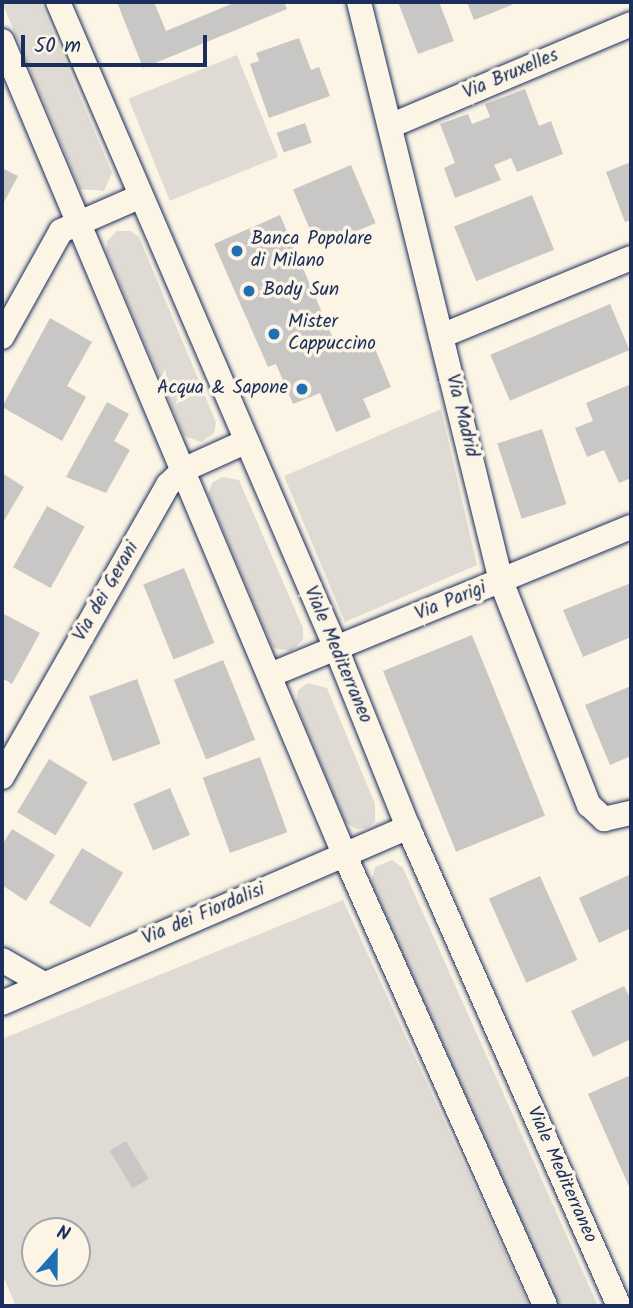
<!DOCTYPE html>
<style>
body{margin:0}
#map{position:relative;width:633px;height:1308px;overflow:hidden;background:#fcf5e5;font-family:Kalam,sans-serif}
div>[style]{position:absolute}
.green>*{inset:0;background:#dfdbd4;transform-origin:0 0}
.building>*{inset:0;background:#c8c7c6;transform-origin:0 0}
.roads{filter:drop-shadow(0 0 2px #1b2f5e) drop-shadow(0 0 2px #1b2f5e)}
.minor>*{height:24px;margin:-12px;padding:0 12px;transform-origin:12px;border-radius:12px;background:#fcf5e5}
.dots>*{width:19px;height:19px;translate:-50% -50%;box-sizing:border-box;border:4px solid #fcf5e5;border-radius:50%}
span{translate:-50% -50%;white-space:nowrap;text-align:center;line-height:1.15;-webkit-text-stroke:7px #fcf5e5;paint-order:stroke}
.street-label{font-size:19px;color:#1b2f5e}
.poi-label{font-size:19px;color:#1b2f5e}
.left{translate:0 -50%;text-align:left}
.right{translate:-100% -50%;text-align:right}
.frame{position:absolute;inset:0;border:4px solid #1b2f5e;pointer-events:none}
.north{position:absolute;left:21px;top:1217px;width:70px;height:70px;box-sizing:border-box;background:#fcf5e5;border:2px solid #a2a6af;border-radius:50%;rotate:21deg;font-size:19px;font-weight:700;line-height:28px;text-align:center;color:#1b2f5e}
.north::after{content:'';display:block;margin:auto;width:24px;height:32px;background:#1f6fb2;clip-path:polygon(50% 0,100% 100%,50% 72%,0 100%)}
.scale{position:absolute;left:21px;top:35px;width:186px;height:32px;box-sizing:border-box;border:4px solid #1b2f5e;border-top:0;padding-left:9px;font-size:21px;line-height:24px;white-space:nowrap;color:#1b2f5e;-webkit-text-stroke:5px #fcf5e5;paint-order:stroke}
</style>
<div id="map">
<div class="green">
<i style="clip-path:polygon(2px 2px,40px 2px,112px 173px,104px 191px,80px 189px)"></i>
<i style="left:237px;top:55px;width:110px;height:117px;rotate:68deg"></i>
<i style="clip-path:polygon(117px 231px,131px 231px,139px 237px,216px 422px,214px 433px,201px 442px,184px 436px,106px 251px,107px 241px)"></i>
<i style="clip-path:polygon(441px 409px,477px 565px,345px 622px,284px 476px)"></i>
<i style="clip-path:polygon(222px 477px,239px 480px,303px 628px,303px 640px,291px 651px,273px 648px,208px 495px,212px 483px)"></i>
<i style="clip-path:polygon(308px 683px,327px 688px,375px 804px,375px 822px,367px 828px,356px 829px,345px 822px,296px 703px,298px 690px)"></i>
<i style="clip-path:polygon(392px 860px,403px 868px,598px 1306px,559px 1306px,371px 882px,375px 867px)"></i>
<i style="clip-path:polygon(evenodd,343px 900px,529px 1306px,16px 1306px,2px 1274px,2px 1039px,343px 900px,35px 1231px,77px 1231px,77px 1273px,35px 1273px,35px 1231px)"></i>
</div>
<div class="building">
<i style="clip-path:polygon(117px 2px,154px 2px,166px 31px,236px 2px,284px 2px,287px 9px,143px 68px)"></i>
<i style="clip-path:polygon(398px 2px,439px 2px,454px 41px,418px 54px)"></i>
<i style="clip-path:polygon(467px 2px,511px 2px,512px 5px,474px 20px)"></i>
<i style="clip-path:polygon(299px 38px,311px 70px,319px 67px,330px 96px,269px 118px,250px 64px,259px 61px,256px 53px)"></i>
<i style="clip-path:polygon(525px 89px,539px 126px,551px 121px,563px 154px,517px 172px,511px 158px,494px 165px,501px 180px,455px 198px,444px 168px,455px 163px,440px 124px,468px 114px,472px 124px,490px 117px,485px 104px)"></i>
<i style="left:305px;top:123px;width:21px;height:30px;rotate:71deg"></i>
<i style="clip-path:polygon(631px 162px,631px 220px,625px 222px,606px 172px)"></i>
<i style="left:351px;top:165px;width:63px;height:63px;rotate:67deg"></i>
<i style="clip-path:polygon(2px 168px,18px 176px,4px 202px,2px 201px)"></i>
<i style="left:532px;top:195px;width:59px;height:84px;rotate:68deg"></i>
<i style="clip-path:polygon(280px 215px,339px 352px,371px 339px,391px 387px,363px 399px,371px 417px,336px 432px,320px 393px,293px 404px,276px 364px,268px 367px,214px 244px)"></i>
<i style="left:610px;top:304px;width:50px;height:130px;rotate:67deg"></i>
<i style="clip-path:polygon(50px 318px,92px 342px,67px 386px,86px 397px,62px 441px,2px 407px)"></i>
<i style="clip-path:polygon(631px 384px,631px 478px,619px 483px,604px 450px,587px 457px,575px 428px,593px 421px,586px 403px)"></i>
<i style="clip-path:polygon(107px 402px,129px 414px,114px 441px,130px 450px,106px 493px,66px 477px)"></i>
<i style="left:542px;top:429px;width:79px;height:47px;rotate:72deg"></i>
<i style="clip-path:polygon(2px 473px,24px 487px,2px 524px)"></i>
<i style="left:47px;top:506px;width:43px;height:70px;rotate:29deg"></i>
<i style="left:184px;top:568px;width:81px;height:44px;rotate:68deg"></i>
<i style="clip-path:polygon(631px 583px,631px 637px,583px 657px,563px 610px)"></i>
<i style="clip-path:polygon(2px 613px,40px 633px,12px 684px,2px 678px)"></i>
<i style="left:472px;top:635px;width:195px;height:96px;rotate:68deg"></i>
<i style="left:223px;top:660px;width:86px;height:53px;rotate:68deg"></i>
<i style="left:137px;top:679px;width:69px;height:51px;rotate:70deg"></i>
<i style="clip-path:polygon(631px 686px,631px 756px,610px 765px,585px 705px)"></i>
<i style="left:260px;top:757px;width:80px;height:61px;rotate:70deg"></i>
<i style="left:49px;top:759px;width:45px;height:62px;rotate:31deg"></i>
<i style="left:170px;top:788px;width:51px;height:40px;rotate:67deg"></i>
<i style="clip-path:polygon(12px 829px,55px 855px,26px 901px,2px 885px,2px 845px)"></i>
<i style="left:82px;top:848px;width:48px;height:64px;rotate:31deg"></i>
<i style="clip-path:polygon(631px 874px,631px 928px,599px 943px,579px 898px)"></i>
<i style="left:540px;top:876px;width:92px;height:56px;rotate:66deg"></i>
<i style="clip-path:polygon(624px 986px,631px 1000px,631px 1039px,593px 1057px,571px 1011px)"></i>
<i style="clip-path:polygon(631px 1075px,631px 1191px,588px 1094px)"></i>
<i style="left:126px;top:1141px;width:44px;height:19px;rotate:59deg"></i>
</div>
<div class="roads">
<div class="minor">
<i style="left:58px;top:2px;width:703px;rotate:66.72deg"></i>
<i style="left:336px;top:648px;width:193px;rotate:68.1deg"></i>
<i style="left:408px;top:827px;width:523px;rotate:66.23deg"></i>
<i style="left:359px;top:2px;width:596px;rotate:76.22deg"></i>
<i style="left:501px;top:581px;width:241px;rotate:68.6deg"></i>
<i style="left:589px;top:805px;width:21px;rotate:43deg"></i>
<i style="left:604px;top:819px;width:28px;rotate:-13deg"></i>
<i style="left:2px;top:41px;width:884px;rotate:67.18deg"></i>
<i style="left:345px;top:856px;width:492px;rotate:66deg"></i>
<i style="left:390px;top:126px;width:262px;rotate:-22.9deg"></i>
<i style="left:441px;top:336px;width:205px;rotate:-22.3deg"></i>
<i style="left:2px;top:337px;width:121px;rotate:-60.9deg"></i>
<i style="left:61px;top:231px;width:85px;rotate:-23.6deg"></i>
<i style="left:270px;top:675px;width:390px;rotate:-22.3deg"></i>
<i style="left:2px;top:777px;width:336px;rotate:-60.4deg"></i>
<i style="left:168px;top:485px;width:21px;rotate:-45deg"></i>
<i style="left:183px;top:470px;width:68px;rotate:-24.3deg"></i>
<i style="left:2px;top:960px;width:46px;rotate:29.9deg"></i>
<i style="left:2px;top:1003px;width:443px;rotate:-23.4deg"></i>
</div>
</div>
<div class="dots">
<i style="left:237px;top:251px;background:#1f6fb2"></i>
<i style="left:249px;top:291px;background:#1f6fb2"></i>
<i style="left:274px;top:334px;background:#1f6fb2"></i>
<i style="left:302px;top:389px;background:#1f6fb2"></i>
</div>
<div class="street-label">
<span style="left:511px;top:75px;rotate:-23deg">Via Bruxelles</span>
<span style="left:461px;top:416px;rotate:76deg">Via Madrid</span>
<span style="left:107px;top:592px;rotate:-60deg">Via dei Gerani</span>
<span style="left:451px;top:602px;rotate:-22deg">Via Parigi</span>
<span style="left:337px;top:655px;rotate:67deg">Viale Mediterraneo</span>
<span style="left:204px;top:915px;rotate:-23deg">Via dei Fiordalisi</span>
<span style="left:561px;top:1175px;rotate:66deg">Viale Mediterraneo</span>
</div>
<div class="poi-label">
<span class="left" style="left:251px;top:251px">Banca Popolare<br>di Milano</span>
<span class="left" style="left:263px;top:291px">Body Sun</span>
<span class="left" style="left:288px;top:334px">Mister<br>Cappuccino</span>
<span class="right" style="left:288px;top:389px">Acqua &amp; Sapone</span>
</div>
<div class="frame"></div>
<div class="north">N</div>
<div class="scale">50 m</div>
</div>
